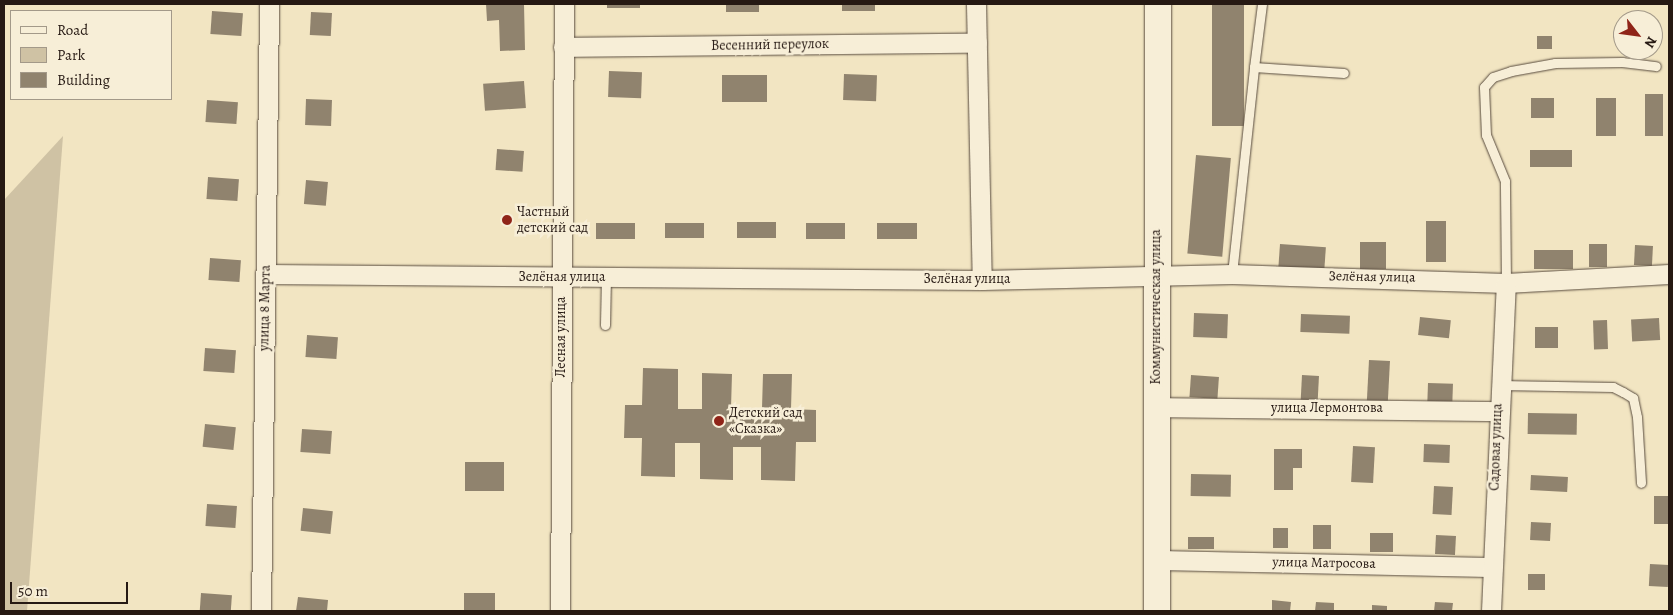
<!DOCTYPE html>
<meta charset="utf-8">
<style>
body{margin:0}
#map{position:relative;width:1673px;height:615px;overflow:hidden;background:#f2e5c2;font-family:Alegreya,serif}
div>[style]{position:absolute}
.green>*{inset:0;background:#cfc2a4}
.building>*{inset:0;background:#90836e;transform-origin:0 0}
.roads{filter:drop-shadow(0 0 1px #594c3f) drop-shadow(0 0 1px #594c3f)}
.lane>*{height:9px;margin:-4.5px;padding:0 4.5px;transform-origin:4.5px;border-radius:4.5px;background:#f7eed7}
.street>*{height:19px;margin:-9.5px;padding:0 9.5px;transform-origin:9.5px;border-radius:9.5px;background:#f7eed7}
.secondary>*{height:26px;margin:-13px;padding:0 13px;transform-origin:13px;border-radius:13px;background:#f7eed7}
.dots>*{width:14px;height:14px;translate:-50% -50%;box-sizing:border-box;border:2px solid #f7eed7;border-radius:50%}
span{translate:-50% -50%;white-space:nowrap;text-align:center;line-height:1.15;-webkit-text-stroke:5px #f7eed7;paint-order:stroke}
.street-label{font-size:14px;color:#261913}
.poi-label{font-size:14px;color:#261913}
.left{translate:0 -50%;text-align:left}
.frame{position:absolute;inset:0;border:5px solid #261913;pointer-events:none}
.legend{position:absolute;left:10px;top:10px;width:162px;height:90px;box-sizing:border-box;background:#f7eed7;border:1px solid #a39989;margin:0;padding:6px 9px;list-style:none;font-size:15px;color:#261913}
.legend li{display:flex;align-items:center;gap:10px;height:25px}
.legend b{width:25px;border:1px solid #a39989}
.north{position:absolute;left:1613px;top:10px;width:50px;height:50px;box-sizing:border-box;background:#f7eed7;border:1px solid #a39989;border-radius:50%;rotate:120deg;font-size:14px;font-weight:700;line-height:20px;text-align:center;color:#261913}
.north::after{content:'';display:block;margin:auto;width:18px;height:22px;background:#8f2418;clip-path:polygon(50% 0,100% 100%,50% 72%,0 100%)}
.scale{position:absolute;left:10px;top:582px;width:118px;height:22px;box-sizing:border-box;border:2px solid #261913;border-top:0;padding-left:6px;font-size:15px;line-height:18px;white-space:nowrap;color:#261913;-webkit-text-stroke:4px #f7eed7;paint-order:stroke}
</style>
<div id="map">
<div class="green">
<i style="clip-path:polygon(63px 136px,27px 611px,4px 611px,4px 200px)"></i>
</div>
<div class="building">
<i style="clip-path:polygon(486px 4px,524px 4px,525px 50px,500px 51px,499px 20px,487px 21px)"></i>
<i style="left:607px;top:4px;width:33px;height:4px"></i>
<i style="left:726px;top:4px;width:33px;height:8px"></i>
<i style="left:842px;top:4px;width:33px;height:7px"></i>
<i style="left:1212px;top:4px;width:32px;height:122px"></i>
<i style="left:212px;top:11px;width:31px;height:23px;rotate:4deg"></i>
<i style="left:311px;top:12px;width:21px;height:23px;rotate:3deg"></i>
<i style="left:1537px;top:36px;width:15px;height:13px"></i>
<i style="left:609px;top:71px;width:33px;height:26px;rotate:2deg"></i>
<i style="left:844px;top:74px;width:33px;height:26px;rotate:2deg"></i>
<i style="left:722px;top:75px;width:45px;height:27px"></i>
<i style="left:524px;top:81px;width:27px;height:41px;rotate:86deg"></i>
<i style="left:1645px;top:94px;width:18px;height:42px"></i>
<i style="left:1531px;top:98px;width:23px;height:20px"></i>
<i style="left:1596px;top:98px;width:20px;height:38px"></i>
<i style="left:306px;top:99px;width:26px;height:26px;rotate:2deg"></i>
<i style="left:207px;top:100px;width:31px;height:22px;rotate:4deg"></i>
<i style="left:497px;top:149px;width:27px;height:21px;rotate:4deg"></i>
<i style="left:1530px;top:150px;width:42px;height:17px"></i>
<i style="left:1196px;top:155px;width:35px;height:99px;rotate:5deg"></i>
<i style="left:208px;top:177px;width:31px;height:22px;rotate:4deg"></i>
<i style="left:306px;top:180px;width:22px;height:24px;rotate:5deg"></i>
<i style="left:1426px;top:221px;width:20px;height:41px"></i>
<i style="left:737px;top:222px;width:39px;height:16px"></i>
<i style="left:596px;top:223px;width:39px;height:16px"></i>
<i style="left:665px;top:223px;width:39px;height:15px"></i>
<i style="left:806px;top:223px;width:39px;height:16px"></i>
<i style="left:877px;top:223px;width:40px;height:16px"></i>
<i style="left:1360px;top:242px;width:26px;height:27px"></i>
<i style="left:1280px;top:244px;width:46px;height:23px;rotate:4deg"></i>
<i style="left:1589px;top:244px;width:18px;height:23px"></i>
<i style="left:1635px;top:245px;width:18px;height:20px;rotate:3deg"></i>
<i style="left:1534px;top:250px;width:39px;height:19px"></i>
<i style="left:210px;top:258px;width:31px;height:22px;rotate:4deg"></i>
<i style="left:1194px;top:313px;width:34px;height:24px;rotate:2deg"></i>
<i style="left:1301px;top:314px;width:49px;height:18px;rotate:2deg"></i>
<i style="left:1420px;top:317px;width:31px;height:18px;rotate:6deg"></i>
<i style="left:1659px;top:318px;width:22px;height:28px;rotate:87deg"></i>
<i style="left:1607px;top:320px;width:29px;height:14px;rotate:88deg"></i>
<i style="left:1535px;top:327px;width:23px;height:21px"></i>
<i style="left:307px;top:335px;width:31px;height:22px;rotate:4deg"></i>
<i style="left:205px;top:348px;width:31px;height:23px;rotate:4deg"></i>
<i style="left:1369px;top:360px;width:21px;height:44px;rotate:3deg"></i>
<i style="clip-path:polygon(643px 368px,678px 369px,678px 409px,702px 409px,702px 373px,732px 374px,731px 408px,762px 408px,763px 374px,792px 374px,791px 409px,816px 410px,816px 442px,796px 442px,795px 481px,761px 480px,761px 447px,733px 447px,733px 480px,700px 479px,700px 443px,675px 443px,675px 477px,641px 476px,642px 438px,624px 438px,625px 405px,642px 405px)"></i>
<i style="left:1191px;top:375px;width:28px;height:22px;rotate:4deg"></i>
<i style="left:1302px;top:375px;width:17px;height:28px;rotate:3deg"></i>
<i style="left:1428px;top:383px;width:25px;height:21px;rotate:2deg"></i>
<i style="left:1528px;top:413px;width:49px;height:21px;rotate:1deg"></i>
<i style="left:205px;top:424px;width:31px;height:23px;rotate:6deg"></i>
<i style="left:302px;top:429px;width:30px;height:23px;rotate:4deg"></i>
<i style="left:1424px;top:444px;width:26px;height:18px;rotate:2deg"></i>
<i style="left:1353px;top:446px;width:22px;height:36px;rotate:3deg"></i>
<i style="clip-path:polygon(1274px 449px,1302px 449px,1302px 468px,1293px 468px,1293px 490px,1274px 490px)"></i>
<i style="left:465px;top:462px;width:39px;height:29px"></i>
<i style="left:1191px;top:474px;width:40px;height:22px;rotate:1deg"></i>
<i style="left:1531px;top:475px;width:37px;height:15px;rotate:3deg"></i>
<i style="left:1434px;top:486px;width:19px;height:28px;rotate:3deg"></i>
<i style="left:1654px;top:496px;width:15px;height:28px"></i>
<i style="left:207px;top:504px;width:30px;height:22px;rotate:4deg"></i>
<i style="left:303px;top:508px;width:30px;height:23px;rotate:6deg"></i>
<i style="left:1531px;top:522px;width:20px;height:18px;rotate:3deg"></i>
<i style="left:1313px;top:525px;width:18px;height:24px"></i>
<i style="left:1273px;top:528px;width:15px;height:20px"></i>
<i style="left:1370px;top:533px;width:23px;height:19px"></i>
<i style="left:1436px;top:535px;width:20px;height:19px;rotate:3deg"></i>
<i style="left:1188px;top:537px;width:26px;height:12px"></i>
<i style="left:1650px;top:564px;width:19px;height:22px;rotate:3deg"></i>
<i style="left:1528px;top:574px;width:17px;height:16px"></i>
<i style="left:201px;top:593px;width:31px;height:18px;rotate:4deg"></i>
<i style="left:464px;top:593px;width:31px;height:18px"></i>
<i style="clip-path:polygon(298px 597px,328px 600px,327px 611px,296px 611px)"></i>
<i style="clip-path:polygon(1272px 600px,1291px 602px,1290px 611px,1272px 611px)"></i>
<i style="clip-path:polygon(1316px 602px,1334px 603px,1334px 611px,1315px 611px)"></i>
<i style="clip-path:polygon(1435px 602px,1453px 603px,1452px 611px,1434px 611px)"></i>
<i style="clip-path:polygon(1372px 605px,1387px 606px,1387px 611px,1372px 611px)"></i>
</div>
<div class="roads">
<div class="lane">
<i style="left:1262px;top:4px;width:64px;rotate:97.2deg"></i>
<i style="left:1254px;top:67px;width:90px;rotate:3.8deg"></i>
<i style="left:1232px;top:274px;width:208px;rotate:-83.9deg"></i>
<i style="left:1506px;top:283px;width:102px;rotate:-90.6deg"></i>
<i style="left:1505px;top:181px;width:50px;rotate:-112.4deg"></i>
<i style="left:1486px;top:135px;width:48px;rotate:-92.4deg"></i>
<i style="left:1484px;top:87px;width:13px;rotate:-48deg"></i>
<i style="left:1493px;top:77px;width:19px;rotate:-18deg"></i>
<i style="left:1511px;top:71px;width:45px;rotate:-10.3deg"></i>
<i style="left:1555px;top:63px;width:67px;rotate:-0.9deg"></i>
<i style="left:1622px;top:62px;width:34px;rotate:7deg"></i>
<i style="left:605px;top:325px;width:48px;rotate:-88.8deg"></i>
<i style="left:1499px;top:385px;width:114px;rotate:1deg"></i>
<i style="left:1613px;top:387px;width:11px;rotate:27deg"></i>
<i style="left:1623px;top:392px;width:12px;rotate:31deg"></i>
<i style="left:1633px;top:398px;width:19px;rotate:78deg"></i>
<i style="left:1637px;top:417px;width:66px;rotate:86.5deg"></i>
</div>
<div class="street">
<i style="left:976px;top:4px;width:276px;rotate:88.8deg"></i>
<i style="left:563px;top:47px;width:414px;rotate:-0.6deg"></i>
<i style="left:265px;top:274px;width:717px;rotate:0.48deg"></i>
<i style="left:982px;top:280px;width:250px;rotate:-1.4deg"></i>
<i style="left:1232px;top:274px;width:274px;rotate:1.9deg"></i>
<i style="left:1506px;top:283px;width:163px;rotate:-3.2deg"></i>
<i style="left:1156px;top:407px;width:341px;rotate:0.7deg"></i>
<i style="left:1157px;top:560px;width:334px;rotate:1.2deg"></i>
<i style="left:261px;top:611px;width:607px;rotate:-89.24deg"></i>
<i style="left:560px;top:611px;width:607px;rotate:-89.62deg"></i>
<i style="left:1491px;top:611px;width:328px;rotate:-87.4deg"></i>
</div>
<div class="secondary">
<i style="left:1157px;top:611px;width:607px;rotate:-89.91deg"></i>
</div>
</div>
<div class="dots">
<i style="left:507px;top:220px;background:#8f2418"></i>
<i style="left:719px;top:421px;background:#8f2418"></i>
</div>
<div class="street-label">
<span style="left:770px;top:45px;rotate:-1deg">Весенний переулок</span>
<span style="left:562px;top:277px">Зелёная улица</span>
<span style="left:1372px;top:277px;rotate:1deg">Зелёная улица</span>
<span style="left:967px;top:279px">Зелёная улица</span>
<span style="left:1156px;top:307px;rotate:-90deg">Коммунистическая улица</span>
<span style="left:265px;top:308px;rotate:-89deg">улица 8 Марта</span>
<span style="left:561px;top:337px;rotate:-90deg">Лесная улица</span>
<span style="left:1327px;top:408px">улица Лермонтова</span>
<span style="left:1496px;top:447px;rotate:-88deg">Садовая улица</span>
<span style="left:1324px;top:563px;rotate:1deg">улица Матросова</span>
</div>
<div class="poi-label">
<span class="left" style="left:517px;top:220px">Частный<br>детский сад</span>
<span class="left" style="left:729px;top:421px">Детский сад<br>«Сказка»</span>
</div>
<div class="frame"></div>
<ul class="legend">
<li><b style="height:6px;background:#f7eed7"></b>Road</li>
<li><b style="height:14px;background:#cfc2a4"></b>Park</li>
<li><b style="height:14px;background:#90836e"></b>Building</li>
</ul>
<div class="north">N</div>
<div class="scale">50 m</div>
</div>
